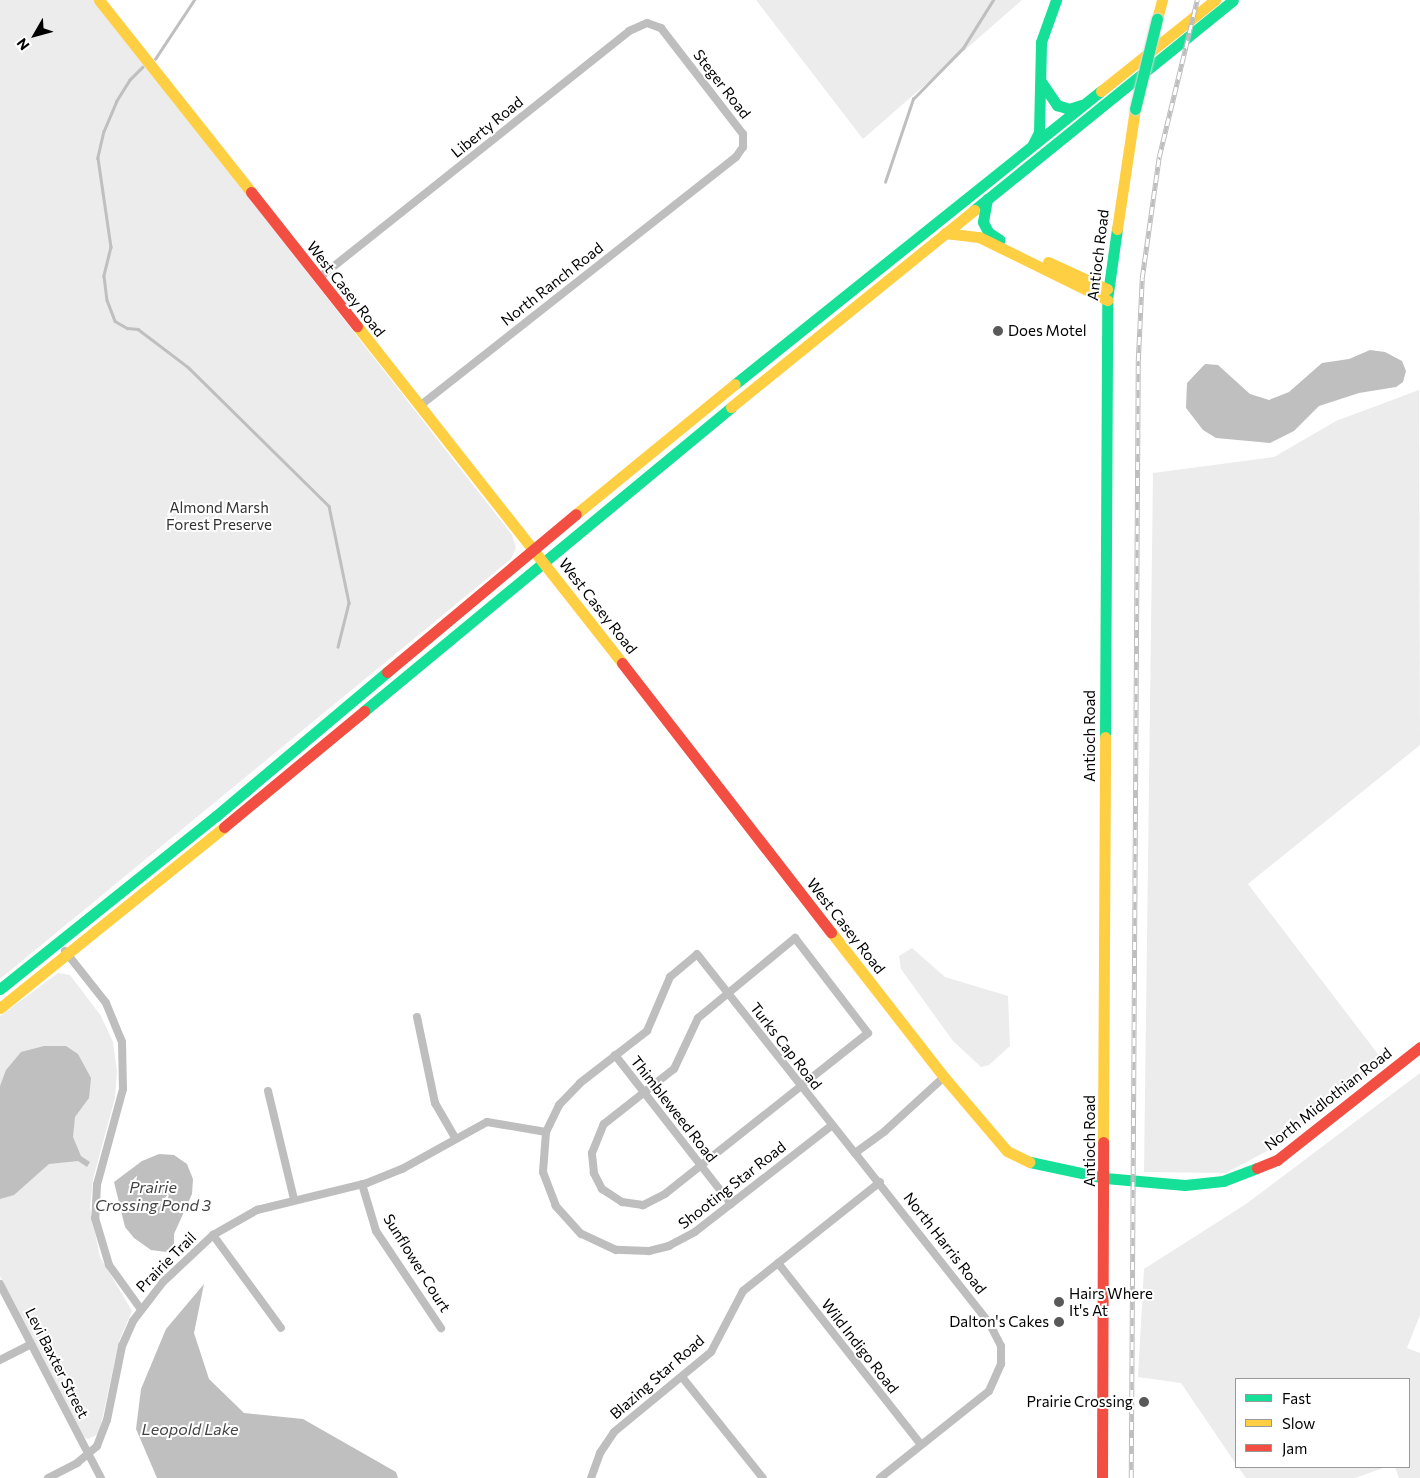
<!DOCTYPE html>
<style>
body{margin:0}
#map{position:relative;width:1420px;height:1478px;overflow:hidden;background:#fff;font-family:Commissioner,sans-serif}
div>[style]{position:absolute}
.green>*{inset:0;background:#ececec}
.water>*{inset:0;background:#bfbfbf}
.stream>*{height:2.5px;margin:-1.25px;padding:0 1.25px;transform-origin:1.25px;border-radius:1.25px;background:#bfbfbf}
.street>*{height:8px;margin:-4px;padding:0 4px;transform-origin:4px;border-radius:4px;background:#bebebe}
.fast>*{height:11px;margin:-5.5px;padding:0 5.5px;transform-origin:5.5px;border-radius:5.5px;background:#16e098}
.slow>*{height:11px;margin:-5.5px;padding:0 5.5px;transform-origin:5.5px;border-radius:5.5px;background:#ffcf43}
.jam>*{height:11px;margin:-5.5px;padding:0 5.5px;transform-origin:5.5px;border-radius:5.5px;background:#f24e42}
.rail>*{height:4.5px;margin-top:-2.25px;transform-origin:0;background:repeating-linear-gradient(90deg,#fff 0 8px,#bebebe 0 16px);box-sizing:border-box;border-block:1px solid #bebebe}
.bridges{filter:drop-shadow(0 0 1px #dbdbdb) drop-shadow(0 0 1px #dbdbdb)}
.fast-bridge>*{height:11px;margin:-5.5px;padding:0 5.5px;transform-origin:5.5px;border-radius:5.5px;background:#16e098}
.dots>*{width:14px;height:14px;translate:-50% -50%;box-sizing:border-box;border:2px solid #fff;border-radius:50%}
span{translate:-50% -50%;white-space:nowrap;text-align:center;line-height:1.15;-webkit-text-stroke:4px #fff;paint-order:stroke}
.street-label{font-size:15px;color:#000}
.poi-label{font-size:15px;color:#000}
.left{translate:0 -50%;text-align:left}
.right{translate:-100% -50%;text-align:right}
.park-label{font-size:15px;color:#333}
.water-label{font-size:16px;color:#444;font-style:italic}
.legend{position:absolute;left:1235px;top:1378px;width:175px;height:90px;box-sizing:border-box;background:#fff;border:1px solid #999;margin:0;padding:6px 9px;list-style:none;font-size:15px;color:#000}
.legend li{display:flex;align-items:center;gap:10px;height:25px}
.legend b{width:25px;border:1px solid #999}
.north{position:absolute;left:10px;top:10px;width:50px;height:50px;-webkit-text-stroke:4px #fff;paint-order:stroke;rotate:232deg;font-size:14px;font-weight:700;line-height:20px;text-align:center;color:#000}
.north::after{content:'';display:block;margin:auto;width:18px;height:22px;background:#000;clip-path:polygon(50% 0,100% 100%,50% 72%,0 100%)}
</style>
<div id="map">
<div class="green">
<i style="clip-path:polygon(0 0,95px 0,512px 535px,516px 548px,511px 559px,0 979px)"></i>
<i style="clip-path:polygon(756px 0,1022px 0,863px 139px)"></i>
<i style="clip-path:polygon(1419px 390px,1420px 745px,1248px 884px,1384px 1062px,1282px 1143px,1226px 1173px,1144px 1172px,1153px 473px,1274px 457px,1336px 421px)"></i>
<i style="clip-path:polygon(912px 948px,945px 977px,1008px 996px,1010px 1046px,989px 1065px,981px 1067px,953px 1041px,901px 969px,899px 956px)"></i>
<i style="clip-path:polygon(58px 973px,70px 975px,101px 1016px,113px 1042px,117px 1071px,115px 1098px,93px 1179px,90px 1208px,100px 1257px,132px 1311px,119px 1341px,99px 1434px,88px 1439px,84px 1437px,0 1276px,0 1016px)"></i>
<i style="clip-path:polygon(1420px 1073px,1420px 1315px,1407px 1348px,1420px 1353px,1420px 1478px,1399px 1478px,1395px 1467px,1409px 1467px,1409px 1379px,1236px 1379px,1236px 1464px,1181px 1383px,1138px 1377px,1144px 1269px,1246px 1204px)"></i>
<i style="clip-path:polygon(1238px 1467px,1386px 1467px,1355px 1478px,1246px 1478px)"></i>
</div>
<div class="water">
<i style="clip-path:polygon(1370px 350px,1385px 352px,1402px 361px,1406px 371px,1403px 382px,1396px 387px,1359px 393px,1319px 406px,1294px 431px,1270px 443px,1216px 438px,1203px 430px,1186px 408px,1187px 383px,1205px 364px,1218px 365px,1250px 394px,1269px 400px,1289px 392px,1322px 363px,1349px 359px)"></i>
<i style="clip-path:polygon(44px 1046px,66px 1046px,78px 1054px,91px 1078px,89px 1098px,75px 1117px,73px 1137px,81px 1156px,90px 1162px,87px 1167px,78px 1161px,49px 1164px,14px 1195px,0 1199px,0 1086px,6px 1070px,21px 1052px)"></i>
<i style="clip-path:polygon(159px 1154px,174px 1155px,187px 1164px,193px 1179px,192px 1194px,174px 1234px,174px 1253px,151px 1250px,134px 1238px,125px 1227px,114px 1182px,142px 1161px)"></i>
<i style="clip-path:polygon(204px 1284px,194px 1333px,209px 1379px,244px 1413px,303px 1419px,396px 1472px,398px 1478px,157px 1478px,136px 1429px,141px 1389px,166px 1329px)"></i>
</div>
<div class="stream">
<i style="left:155px;top:59px;width:71px;rotate:-56.5deg"></i>
<i style="left:143px;top:67px;width:18px;rotate:135deg"></i>
<i style="left:130px;top:80px;width:25px;rotate:122deg"></i>
<i style="left:117px;top:101px;width:33px;rotate:113deg"></i>
<i style="left:104px;top:131px;width:28px;rotate:103deg"></i>
<i style="left:98px;top:158px;width:90px;rotate:81.7deg"></i>
<i style="left:111px;top:247px;width:30px;rotate:104deg"></i>
<i style="left:104px;top:276px;width:24px;rotate:83deg"></i>
<i style="left:107px;top:300px;width:22px;rotate:69deg"></i>
<i style="left:115px;top:321px;width:14px;rotate:30deg"></i>
<i style="left:127px;top:328px;width:11px;rotate:5deg"></i>
<i style="left:138px;top:329px;width:63px;rotate:37.2deg"></i>
<i style="left:188px;top:367px;width:198px;rotate:44.6deg"></i>
<i style="left:329px;top:506px;width:99px;rotate:78.3deg"></i>
<i style="left:349px;top:603px;width:45px;rotate:104deg"></i>
<i style="left:885px;top:182px;width:88px;rotate:-71.4deg"></i>
<i style="left:913px;top:99px;width:71px;rotate:-45.6deg"></i>
<i style="left:963px;top:48px;width:57px;rotate:-58deg"></i>
</div>
<div class="street">
<i style="left:319px;top:278px;width:396px;rotate:-38.5deg"></i>
<i style="left:629px;top:31px;width:20px;rotate:-24deg"></i>
<i style="left:647px;top:23px;width:15px;rotate:20deg"></i>
<i style="left:661px;top:28px;width:134px;rotate:52.3deg"></i>
<i style="left:743px;top:134px;width:13px;rotate:90deg"></i>
<i style="left:743px;top:147px;width:12px;rotate:125deg"></i>
<i style="left:736px;top:157px;width:402px;rotate:141.8deg"></i>
<i style="left:795px;top:938px;width:120px;rotate:52.5deg"></i>
<i style="left:868px;top:1033px;width:259px;rotate:141.6deg"></i>
<i style="left:665px;top:1194px;width:25px;rotate:153deg"></i>
<i style="left:643px;top:1205px;width:21px;rotate:-172deg"></i>
<i style="left:622px;top:1202px;width:24px;rotate:-147deg"></i>
<i style="left:602px;top:1189px;width:18px;rotate:-117deg"></i>
<i style="left:594px;top:1173px;width:20px;rotate:-96deg"></i>
<i style="left:592px;top:1153px;width:31px;rotate:-68deg"></i>
<i style="left:604px;top:1124px;width:89px;rotate:-38.2deg"></i>
<i style="left:674px;top:1069px;width:56px;rotate:-64.8deg"></i>
<i style="left:698px;top:1018px;width:126px;rotate:-39.5deg"></i>
<i style="left:65px;top:951px;width:66px;rotate:51.7deg"></i>
<i style="left:106px;top:1003px;width:42px;rotate:67.7deg"></i>
<i style="left:122px;top:1042px;width:47px;rotate:88.8deg"></i>
<i style="left:123px;top:1089px;width:99px;rotate:105.2deg"></i>
<i style="left:97px;top:1185px;width:33px;rotate:93deg"></i>
<i style="left:95px;top:1218px;width:49px;rotate:73.4deg"></i>
<i style="left:109px;top:1265px;width:53px;rotate:54.2deg"></i>
<i style="left:417px;top:1017px;width:88px;rotate:78.2deg"></i>
<i style="left:435px;top:1103px;width:39px;rotate:60deg"></i>
<i style="left:615px;top:1055px;width:189px;rotate:52.1deg"></i>
<i style="left:268px;top:1091px;width:111px;rotate:76.5deg"></i>
<i style="left:831px;top:1126px;width:172px;rotate:142.1deg"></i>
<i style="left:695px;top:1232px;width:30px;rotate:152deg"></i>
<i style="left:669px;top:1246px;width:21px;rotate:166deg"></i>
<i style="left:649px;top:1251px;width:33px;rotate:-178deg"></i>
<i style="left:616px;top:1250px;width:38px;rotate:-155deg"></i>
<i style="left:581px;top:1234px;width:38px;rotate:-132deg"></i>
<i style="left:556px;top:1206px;width:36px;rotate:-111deg"></i>
<i style="left:543px;top:1172px;width:40px;rotate:-85.7deg"></i>
<i style="left:546px;top:1132px;width:30px;rotate:-64deg"></i>
<i style="left:559px;top:1105px;width:30px;rotate:-46deg"></i>
<i style="left:580px;top:1083px;width:85px;rotate:-37.8deg"></i>
<i style="left:647px;top:1031px;width:59px;rotate:-66.9deg"></i>
<i style="left:670px;top:977px;width:35px;rotate:-40deg"></i>
<i style="left:697px;top:954px;width:254px;rotate:51.6deg"></i>
<i style="left:362px;top:1184px;width:49px;rotate:73.4deg"></i>
<i style="left:376px;top:1231px;width:117px;rotate:56.2deg"></i>
<i style="left:213px;top:1235px;width:115px;rotate:53.8deg"></i>
<i style="left:778px;top:1263px;width:231px;rotate:51.8deg"></i>
<i style="left:0;top:1284px;width:219px;rotate:62.5deg"></i>
<i style="left:0;top:1360px;width:35px;rotate:-27deg"></i>
<i style="left:682px;top:1377px;width:129px;rotate:51.3deg"></i>
<i style="left:48px;top:1478px;width:33px;rotate:-27deg"></i>
<i style="left:77px;top:1463px;width:26px;rotate:-40deg"></i>
<i style="left:97px;top:1446px;width:28px;rotate:-69deg"></i>
<i style="left:107px;top:1420px;width:76px;rotate:-78.5deg"></i>
<i style="left:122px;top:1346px;width:27px;rotate:-66deg"></i>
<i style="left:133px;top:1321px;width:49px;rotate:-52.4deg"></i>
<i style="left:163px;top:1282px;width:69px;rotate:-43.2deg"></i>
<i style="left:213px;top:1235px;width:51px;rotate:-29.6deg"></i>
<i style="left:257px;top:1210px;width:113px;rotate:-13.8deg"></i>
<i style="left:367px;top:1183px;width:38px;rotate:-22deg"></i>
<i style="left:402px;top:1169px;width:97px;rotate:-28.9deg"></i>
<i style="left:487px;top:1122px;width:60px;rotate:9.6deg"></i>
<i style="left:591px;top:1478px;width:27px;rotate:-70deg"></i>
<i style="left:600px;top:1453px;width:25px;rotate:-56deg"></i>
<i style="left:614px;top:1432px;width:126px;rotate:-39.5deg"></i>
<i style="left:711px;top:1352px;width:69px;rotate:-62.3deg"></i>
<i style="left:743px;top:1291px;width:175px;rotate:-38.5deg"></i>
<i style="left:880px;top:1478px;width:139px;rotate:-38.6deg"></i>
<i style="left:989px;top:1391px;width:30px;rotate:-66deg"></i>
<i style="left:1001px;top:1364px;width:18px;rotate:-90deg"></i>
<i style="left:1001px;top:1346px;width:25px;rotate:-117deg"></i>
<i style="left:990px;top:1324px;width:218px;rotate:-128.3deg"></i>
<i style="left:855px;top:1153px;width:37px;rotate:-36deg"></i>
<i style="left:885px;top:1131px;width:80px;rotate:-42.5deg"></i>
</div>
<div class="fast">
<i style="left:1042px;top:83px;width:27px;rotate:56deg"></i>
<i style="left:1057px;top:105px;width:13px;rotate:18deg"></i>
<i style="left:1069px;top:109px;width:13px;rotate:-18deg"></i>
<i style="left:1033px;top:144px;width:13px;rotate:-63deg"></i>
<i style="left:1039px;top:132px;width:90px;rotate:-88.7deg"></i>
<i style="left:1041px;top:42px;width:45px;rotate:-70.3deg"></i>
<i style="left:987px;top:199px;width:23px;rotate:100deg"></i>
<i style="left:983px;top:222px;width:11px;rotate:63deg"></i>
<i style="left:988px;top:232px;width:14px;rotate:34deg"></i>
<i style="left:974px;top:210px;width:333px;rotate:-39deg"></i>
<i style="left:735px;top:384px;width:469px;rotate:-38.7deg"></i>
<i style="left:364px;top:711px;width:477px;rotate:-39.6deg"></i>
<i style="left:1105px;top:737px;width:437px;rotate:-89.7deg"></i>
<i style="left:1107px;top:300px;width:72px;rotate:-82deg"></i>
<i style="left:0;top:989px;width:277px;rotate:-38.7deg"></i>
<i style="left:216px;top:816px;width:224px;rotate:-40.1deg"></i>
<i style="left:1030px;top:1162px;width:77px;rotate:12deg"></i>
<i style="left:1105px;top:1178px;width:80px;rotate:5deg"></i>
<i style="left:1185px;top:1185px;width:38px;rotate:-6deg"></i>
<i style="left:1223px;top:1181px;width:36px;rotate:-21deg"></i>
</div>
<div class="slow">
<i style="left:99px;top:0;width:245px;rotate:51.6deg"></i>
<i style="left:1157px;top:19px;width:20px;rotate:-75deg"></i>
<i style="left:1101px;top:91px;width:146px;rotate:-38.6deg"></i>
<i style="left:1117px;top:229px;width:121px;rotate:-81.5deg"></i>
<i style="left:945px;top:233px;width:34px;rotate:7deg"></i>
<i style="left:979px;top:237px;width:143px;rotate:26.2deg"></i>
<i style="left:1048px;top:262px;width:65px;rotate:24.6deg"></i>
<i style="left:357px;top:326px;width:429px;rotate:51.8deg"></i>
<i style="left:731px;top:407px;width:313px;rotate:-39deg"></i>
<i style="left:576px;top:514px;width:205px;rotate:-39.3deg"></i>
<i style="left:831px;top:932px;width:184px;rotate:52.1deg"></i>
<i style="left:944px;top:1077px;width:97px;rotate:49.6deg"></i>
<i style="left:1007px;top:1151px;width:25px;rotate:26deg"></i>
<i style="left:0;top:1008px;width:288px;rotate:-38.9deg"></i>
<i style="left:1103px;top:1142px;width:405px;rotate:-89.7deg"></i>
</div>
<div class="jam">
<i style="left:251px;top:192px;width:171px;rotate:51.7deg"></i>
<i style="left:622px;top:663px;width:341px;rotate:52.2deg"></i>
<i style="left:387px;top:672px;width:246px;rotate:-39.9deg"></i>
<i style="left:224px;top:827px;width:182px;rotate:-39.6deg"></i>
<i style="left:1257px;top:1168px;width:22px;rotate:-22deg"></i>
<i style="left:1277px;top:1160px;width:182px;rotate:-38.3deg"></i>
<i style="left:1102px;top:1478px;width:336px;rotate:-89.8deg"></i>
</div>
<div class="rail">
<i style="left:1131px;top:1478px;width:1117px;rotate:-89.64deg"></i>
<i style="left:1138px;top:361px;width:83px;rotate:-87.2deg"></i>
<i style="left:1142px;top:278px;width:122px;rotate:-82deg"></i>
<i style="left:1159px;top:157px;width:162px;rotate:-76.4deg"></i>
</div>
<div class="bridges">
<div class="fast-bridge">
<i style="left:1135px;top:109px;width:93px;rotate:-76.3deg"></i>
</div>
</div>
<div class="dots">
<i style="left:998px;top:331px;background:#595959"></i>
<i style="left:1059px;top:1302px;background:#595959"></i>
<i style="left:1059px;top:1322px;background:#595959"></i>
<i style="left:1144px;top:1402px;background:#595959"></i>
</div>
<div class="street-label">
<span style="left:722px;top:84px;rotate:52deg">Steger Road</span>
<span style="left:487px;top:127px;rotate:-39deg">Liberty Road</span>
<span style="left:1098px;top:255px;rotate:-83deg">Antioch Road</span>
<span style="left:552px;top:284px;rotate:-38deg">North Ranch Road</span>
<span style="left:346px;top:289px;rotate:52deg">West Casey Road</span>
<span style="left:598px;top:606px;rotate:52deg">West Casey Road</span>
<span style="left:1090px;top:736px;rotate:-90deg">Antioch Road</span>
<span style="left:846px;top:926px;rotate:52deg">West Casey Road</span>
<span style="left:786px;top:1046px;rotate:52deg">Turks Cap Road</span>
<span style="left:1328px;top:1099px;rotate:-38deg">North Midlothian Road</span>
<span style="left:674px;top:1109px;rotate:52deg">Thimbleweed Road</span>
<span style="left:1090px;top:1141px;rotate:-90deg">Antioch Road</span>
<span style="left:732px;top:1185px;rotate:-38deg">Shooting Star Road</span>
<span style="left:945px;top:1243px;rotate:52deg">North Harris Road</span>
<span style="left:166px;top:1262px;rotate:-45deg">Prairie Trail</span>
<span style="left:417px;top:1263px;rotate:58deg">Sunflower Court</span>
<span style="left:860px;top:1346px;rotate:52deg">Wild Indigo Road</span>
<span style="left:57px;top:1363px;rotate:63deg">Levi Baxter Street</span>
<span style="left:657px;top:1377px;rotate:-41deg">Blazing Star Road</span>
</div>
<div class="poi-label">
<span class="left" style="left:1008px;top:331px">Does Motel</span>
<span class="left" style="left:1069px;top:1302px">Hairs Where<br>It's At</span>
<span class="right" style="left:1049px;top:1322px">Dalton's Cakes</span>
<span class="right" style="left:1133px;top:1402px">Prairie Crossing</span>
</div>
<div class="park-label">
<span style="left:219px;top:516px">Almond Marsh<br>Forest Preserve</span>
</div>
<div class="water-label">
<span style="left:153px;top:1196px">Prairie<br>Crossing Pond 3</span>
<span style="left:190px;top:1429px">Leopold Lake</span>
</div>
<ul class="legend">
<li><b style="height:6px;background:#16e098"></b>Fast</li>
<li><b style="height:6px;background:#ffcf43"></b>Slow</li>
<li><b style="height:6px;background:#f24e42"></b>Jam</li>
</ul>
<div class="north">N</div>
</div>
